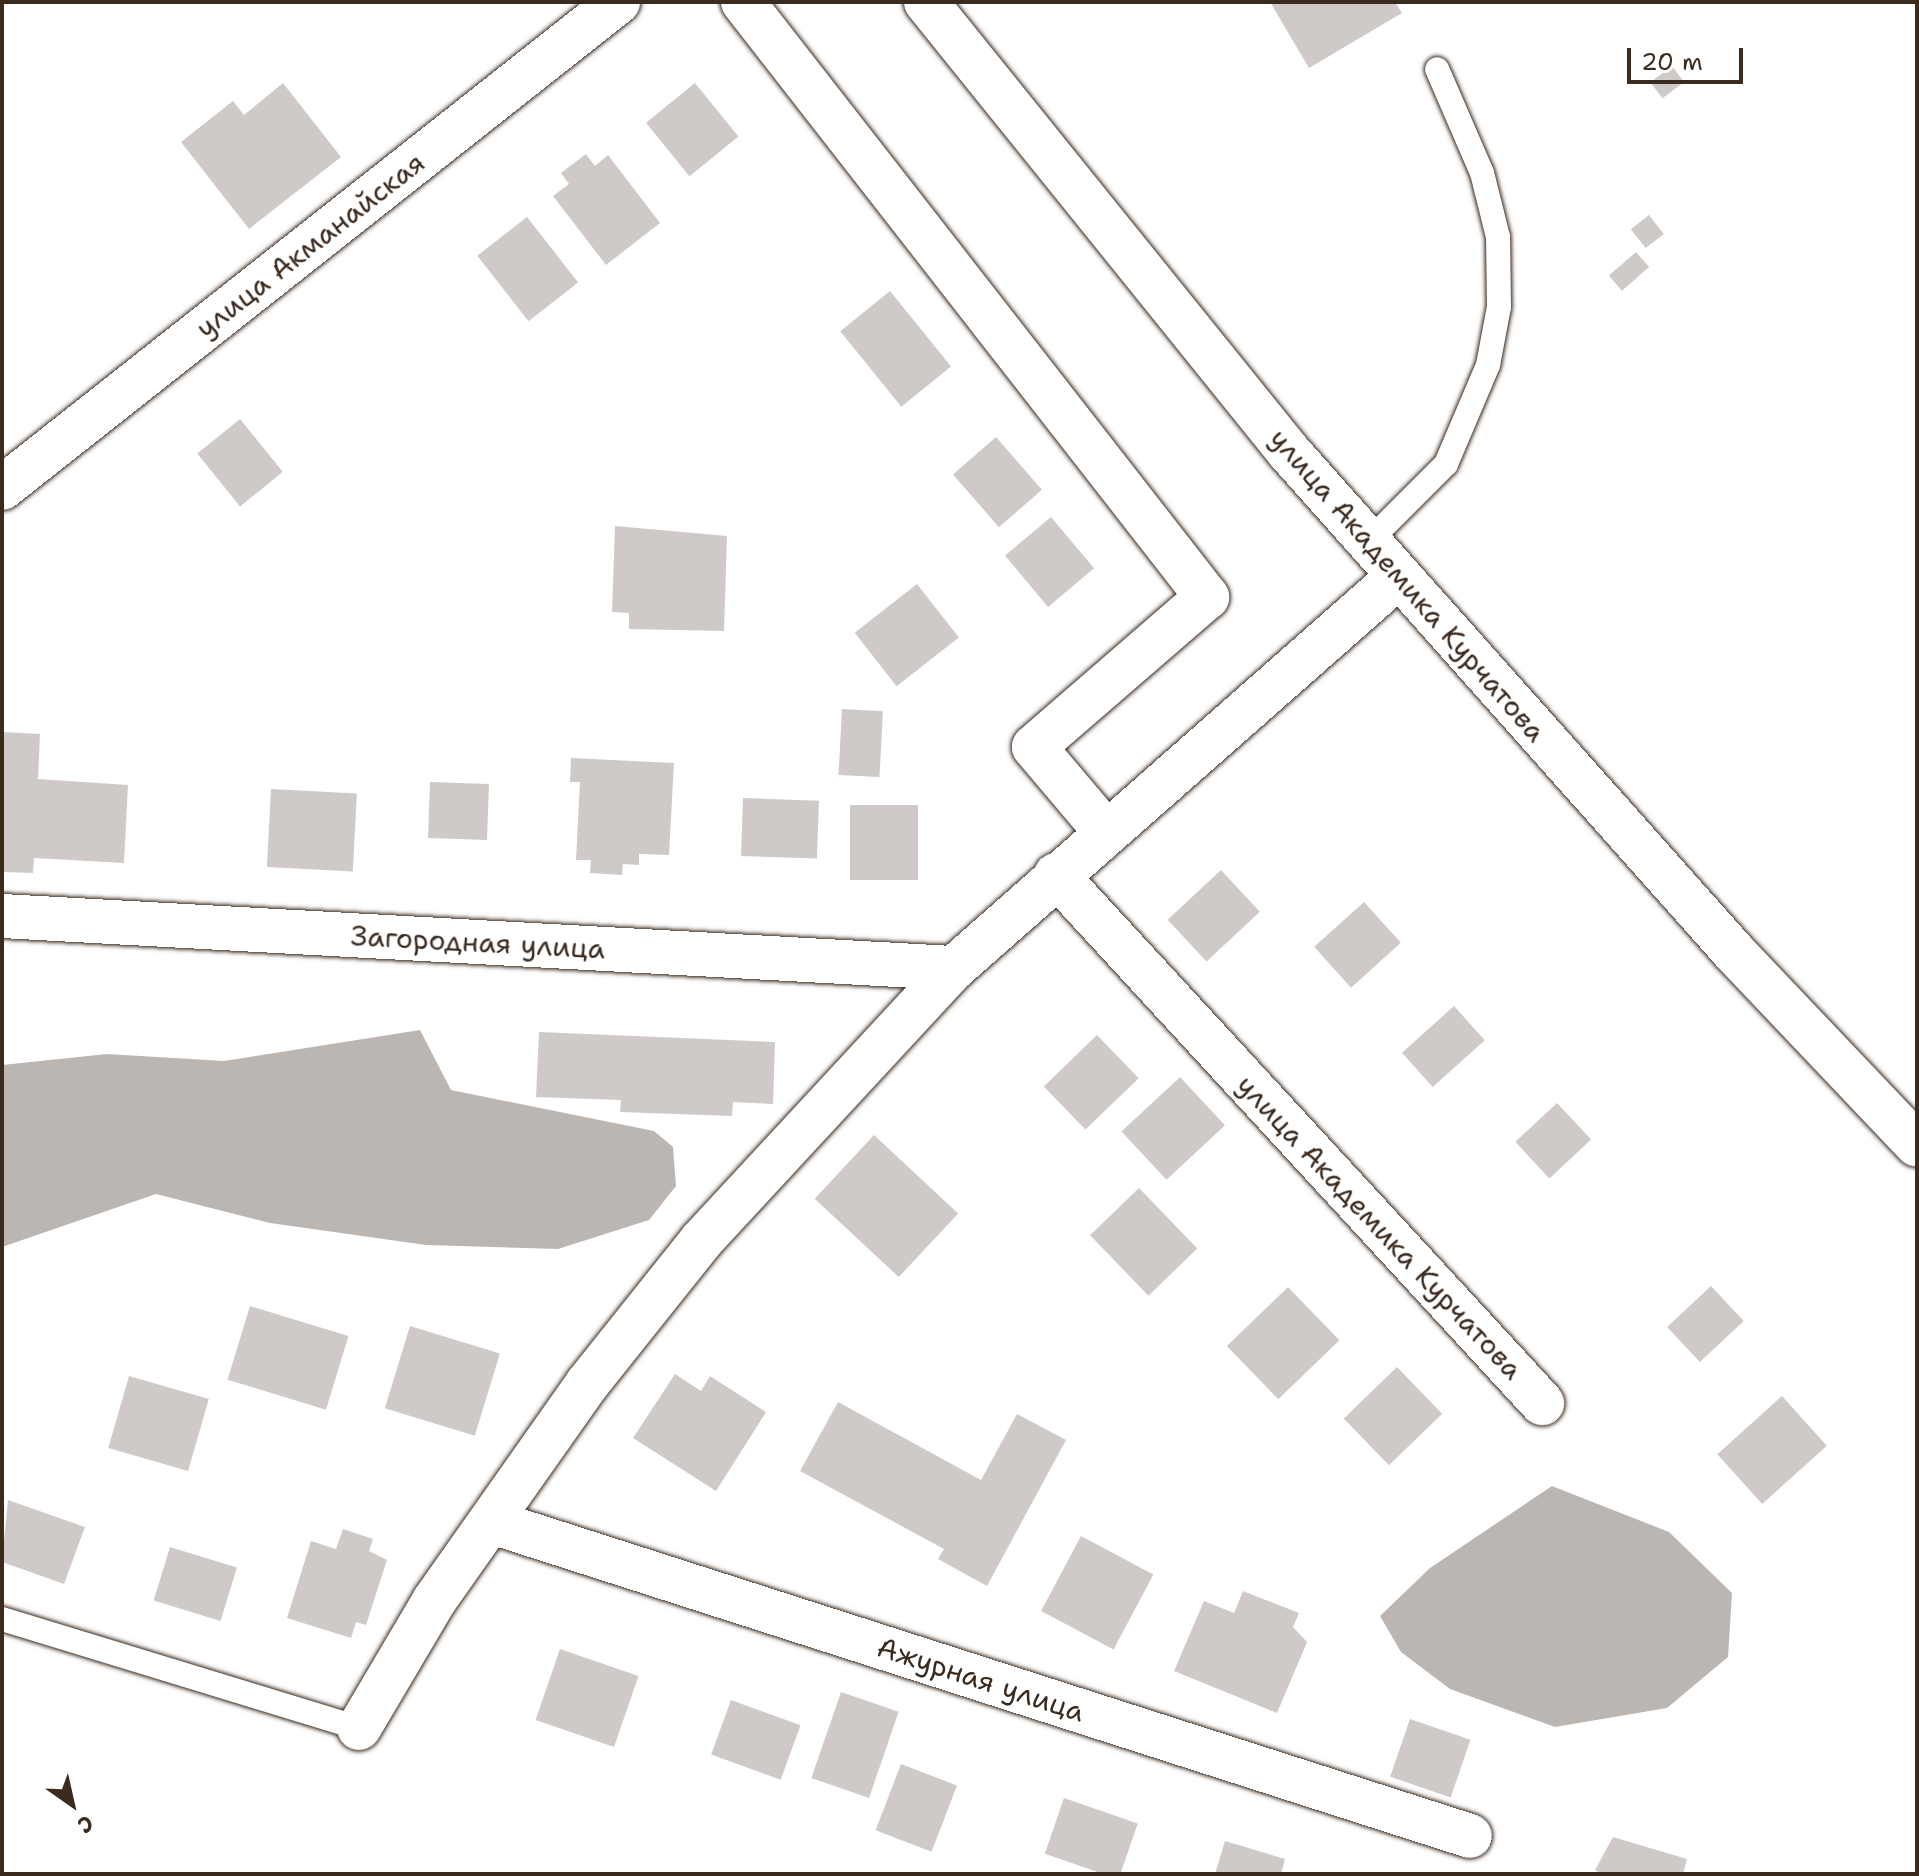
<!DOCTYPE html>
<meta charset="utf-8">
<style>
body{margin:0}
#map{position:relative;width:1919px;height:1876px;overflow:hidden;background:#fff;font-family:"Shantell Sans",sans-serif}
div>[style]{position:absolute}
.water>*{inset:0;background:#bcb6b3}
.building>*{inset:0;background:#cfcac7;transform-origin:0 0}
.path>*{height:5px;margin-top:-2.5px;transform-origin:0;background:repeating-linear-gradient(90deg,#3b2a1e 0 2px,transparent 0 8px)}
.roads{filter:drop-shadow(0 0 2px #3b2a1e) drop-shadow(0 0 2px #3b2a1e)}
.service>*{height:24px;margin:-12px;padding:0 12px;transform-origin:12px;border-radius:12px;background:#fff}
.minor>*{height:44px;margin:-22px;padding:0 22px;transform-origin:22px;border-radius:22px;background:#fff}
span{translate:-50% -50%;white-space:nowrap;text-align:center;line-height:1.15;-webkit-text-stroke:6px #fff;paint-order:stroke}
.street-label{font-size:28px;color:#3b2a1e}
.frame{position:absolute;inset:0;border:4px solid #3b2a1e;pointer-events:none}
.north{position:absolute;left:32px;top:1764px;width:80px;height:80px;-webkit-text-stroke:6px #fff;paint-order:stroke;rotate:146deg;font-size:22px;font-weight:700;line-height:32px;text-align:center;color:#3b2a1e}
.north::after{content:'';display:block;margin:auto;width:28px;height:36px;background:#3b2a1e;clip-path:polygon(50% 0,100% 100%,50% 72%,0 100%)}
.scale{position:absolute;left:1627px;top:48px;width:116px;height:36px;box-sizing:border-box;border:4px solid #3b2a1e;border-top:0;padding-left:10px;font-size:24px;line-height:28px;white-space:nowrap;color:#3b2a1e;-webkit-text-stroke:6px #fff;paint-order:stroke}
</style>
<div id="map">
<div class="water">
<i style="clip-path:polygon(420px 1030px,451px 1090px,654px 1131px,673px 1147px,676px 1186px,649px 1220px,558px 1249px,426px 1245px,270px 1223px,156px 1194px,2px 1247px,2px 1065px,107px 1054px,224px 1061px)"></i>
<i style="clip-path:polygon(1552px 1486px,1669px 1532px,1732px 1593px,1728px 1657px,1667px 1708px,1555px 1727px,1450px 1689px,1401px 1652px,1380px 1616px,1430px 1568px)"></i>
</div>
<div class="building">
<i style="clip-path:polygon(1270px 2px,1395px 2px,1402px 13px,1309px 68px)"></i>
<i style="left:1672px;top:66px;width:20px;height:27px;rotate:53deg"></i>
<i style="clip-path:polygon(283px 83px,341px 157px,249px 229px,181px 142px,233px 101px,244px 115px)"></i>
<i style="left:695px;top:83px;width:69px;height:63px;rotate:51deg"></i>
<i style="clip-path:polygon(586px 154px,595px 166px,608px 155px,660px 223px,606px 265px,553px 196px,569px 184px,561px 173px)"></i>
<i style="left:1649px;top:215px;width:24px;height:23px;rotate:52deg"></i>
<i style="left:527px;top:217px;width:83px;height:63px;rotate:52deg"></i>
<i style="left:1636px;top:252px;width:20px;height:36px;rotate:49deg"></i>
<i style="left:890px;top:291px;width:97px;height:64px;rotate:51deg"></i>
<i style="left:240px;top:419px;width:68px;height:55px;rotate:51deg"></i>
<i style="left:996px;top:437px;width:70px;height:57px;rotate:49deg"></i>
<i style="left:1051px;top:517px;width:67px;height:60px;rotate:50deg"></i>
<i style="clip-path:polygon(615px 526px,727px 536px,724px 631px,629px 629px,629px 613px,612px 612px)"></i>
<i style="left:917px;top:584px;width:68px;height:79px;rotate:52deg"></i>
<i style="left:842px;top:709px;width:41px;height:66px;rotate:3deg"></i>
<i style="clip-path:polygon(2px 732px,40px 734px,38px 779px,128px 785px,124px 863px,34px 858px,33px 873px,2px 872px)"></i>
<i style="clip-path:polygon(571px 758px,674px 763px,669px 855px,639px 854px,639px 865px,623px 864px,622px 875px,590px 873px,591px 860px,576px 860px,580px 782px,570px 782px)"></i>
<i style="left:430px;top:782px;width:59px;height:56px;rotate:2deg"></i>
<i style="left:271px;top:789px;width:86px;height:78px;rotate:3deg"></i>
<i style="left:743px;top:798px;width:76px;height:58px;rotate:2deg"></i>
<i style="left:850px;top:805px;width:68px;height:75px"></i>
<i style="left:1221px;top:870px;width:57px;height:73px;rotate:47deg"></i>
<i style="left:1364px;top:902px;width:55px;height:67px;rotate:48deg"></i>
<i style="left:1454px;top:1006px;width:46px;height:70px;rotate:48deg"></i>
<i style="clip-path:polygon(539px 1032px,775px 1042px,773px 1104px,733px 1102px,732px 1116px,620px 1112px,621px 1100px,536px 1097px)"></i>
<i style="left:1097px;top:1035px;width:60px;height:74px;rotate:46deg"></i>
<i style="left:1180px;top:1077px;width:66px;height:80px;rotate:47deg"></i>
<i style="left:1557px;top:1103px;width:50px;height:57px;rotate:47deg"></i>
<i style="left:874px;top:1135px;width:115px;height:87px;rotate:43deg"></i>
<i style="left:1139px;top:1188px;width:84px;height:68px;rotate:46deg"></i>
<i style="left:1711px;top:1286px;width:48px;height:60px;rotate:47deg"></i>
<i style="left:1288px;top:1287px;width:74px;height:85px;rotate:46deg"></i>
<i style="left:250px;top:1306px;width:103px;height:77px;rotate:17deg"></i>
<i style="left:410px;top:1326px;width:94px;height:86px;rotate:17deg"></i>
<i style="left:1397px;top:1367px;width:65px;height:74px;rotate:46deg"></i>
<i style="clip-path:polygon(675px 1374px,701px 1391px,710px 1376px,766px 1412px,716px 1491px,633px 1438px)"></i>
<i style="left:129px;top:1376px;width:83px;height:75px;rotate:16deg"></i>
<i style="left:1782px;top:1396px;width:67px;height:87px;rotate:48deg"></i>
<i style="clip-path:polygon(838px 1402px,981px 1480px,1017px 1414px,1066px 1440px,987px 1586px,938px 1559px,944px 1549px,800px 1471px)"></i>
<i style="clip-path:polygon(8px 1500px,85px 1527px,64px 1584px,2px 1562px)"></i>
<i style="clip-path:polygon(343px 1529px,373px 1539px,369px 1551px,387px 1560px,366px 1625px,356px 1622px,351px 1638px,287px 1618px,311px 1541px,336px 1549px)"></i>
<i style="left:1081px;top:1536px;width:82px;height:85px;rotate:28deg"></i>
<i style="left:170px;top:1547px;width:70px;height:56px;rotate:17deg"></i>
<i style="clip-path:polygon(1243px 1591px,1299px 1613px,1293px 1627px,1307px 1642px,1277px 1713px,1174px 1671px,1204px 1601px,1234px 1613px)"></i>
<i style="left:560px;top:1649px;width:83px;height:75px;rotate:19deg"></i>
<i style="left:841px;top:1692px;width:61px;height:91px;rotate:19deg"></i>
<i style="left:731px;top:1700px;width:74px;height:58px;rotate:20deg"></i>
<i style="left:1410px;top:1719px;width:64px;height:61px;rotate:19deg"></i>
<i style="left:901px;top:1764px;width:60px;height:71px;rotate:21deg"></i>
<i style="left:1064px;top:1798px;width:78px;height:59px;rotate:19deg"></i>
<i style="clip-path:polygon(1613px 1837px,1687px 1859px,1683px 1874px,1602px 1874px,1595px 1870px)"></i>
<i style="clip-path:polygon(1225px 1841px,1285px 1859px,1281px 1874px,1215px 1874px)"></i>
</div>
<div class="path">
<i style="left:1817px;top:1874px;width:14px"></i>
</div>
<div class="roads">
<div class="service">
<i style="left:1368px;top:542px;width:110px;rotate:-45deg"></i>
<i style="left:1446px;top:464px;width:108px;rotate:-67deg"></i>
<i style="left:1488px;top:365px;width:59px;rotate:-79.3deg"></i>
<i style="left:1499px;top:307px;width:70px;rotate:-90.8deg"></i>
<i style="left:1498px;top:237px;width:66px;rotate:-104deg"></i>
<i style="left:1482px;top:173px;width:113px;rotate:-113.4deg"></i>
<i style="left:2px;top:1619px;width:373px;rotate:17deg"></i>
</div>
<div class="minor">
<i style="left:743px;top:2px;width:755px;rotate:52.05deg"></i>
<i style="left:1207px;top:597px;width:229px;rotate:139.1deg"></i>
<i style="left:1034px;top:747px;width:110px;rotate:49.8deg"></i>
<i style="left:926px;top:2px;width:577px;rotate:51.12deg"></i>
<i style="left:1288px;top:451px;width:669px;rotate:48.33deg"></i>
<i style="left:1733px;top:951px;width:267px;rotate:46.5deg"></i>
<i style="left:2px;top:488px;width:785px;rotate:-38.27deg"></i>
<i style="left:1056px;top:875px;width:718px;rotate:47.37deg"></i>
<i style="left:2px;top:916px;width:953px;rotate:3.13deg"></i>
<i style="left:492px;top:1522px;width:1027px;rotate:17.8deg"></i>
<i style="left:359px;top:1728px;width:147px;rotate:-59.4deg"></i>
<i style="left:434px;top:1601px;width:266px;rotate:-54.8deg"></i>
<i style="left:587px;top:1384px;width:183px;rotate:-51.4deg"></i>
<i style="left:701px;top:1241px;width:372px;rotate:-47.2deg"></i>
<i style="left:954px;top:968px;width:593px;rotate:-41.38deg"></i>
</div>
</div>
<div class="street-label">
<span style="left:310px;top:245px;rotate:-38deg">улица Акманайская</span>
<span style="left:1408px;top:585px;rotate:49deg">улица Академика Курчатова</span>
<span style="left:478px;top:942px;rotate:3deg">Загородная улица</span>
<span style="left:1380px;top:1227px;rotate:47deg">улица Академика Курчатова</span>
<span style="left:981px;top:1679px;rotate:18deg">Ажурная улица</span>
</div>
<div class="frame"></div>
<div class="north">С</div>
<div class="scale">20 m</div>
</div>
